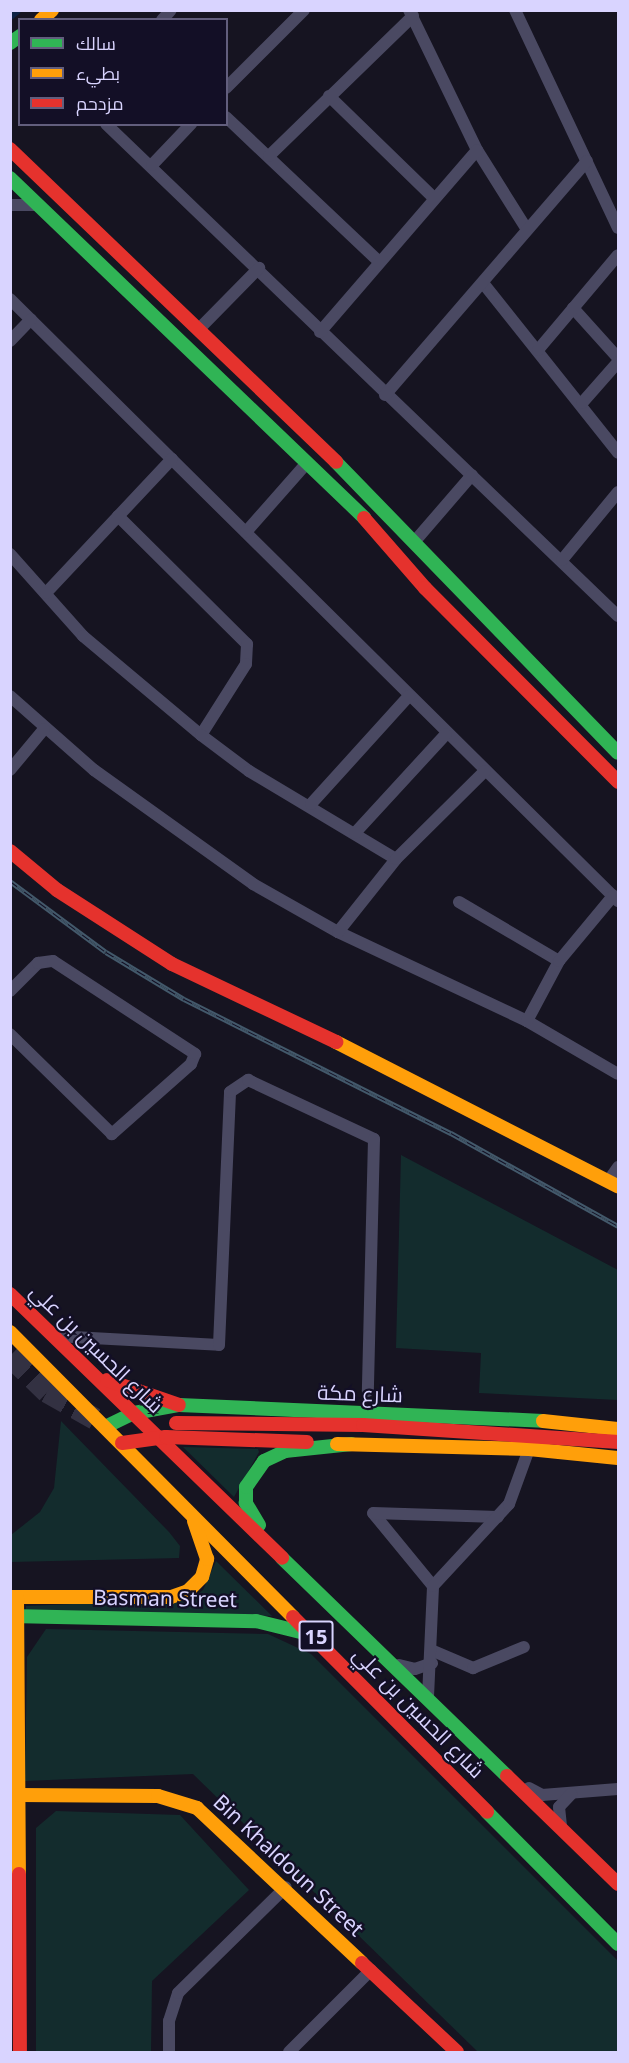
<!DOCTYPE html>
<meta charset="utf-8">
<style>
body{margin:0}
#map{position:relative;width:629px;height:2063px;overflow:hidden;background:#161421;font-family:"Noto Sans",Cairo,sans-serif}
div>[style]{position:absolute}
.green>*{inset:0;background:#132c2d}
.canal>*{height:10px;margin:-5px;padding:0 5px;transform-origin:5px;border-radius:5px;background:#0d2144}
.highway-tunnel>*{height:22px;margin-top:-11px;transform-origin:0;background:repeating-linear-gradient(90deg,#333142 0 22px,transparent 0 33px)}
.street>*{height:12px;margin:-6px;padding:0 6px;transform-origin:6px;border-radius:6px;background:#4a4962}
.fast>*{height:14px;margin:-7px;padding:0 7px;transform-origin:7px;border-radius:7px;background:#30b455}
.slow>*{height:14px;margin:-7px;padding:0 7px;transform-origin:7px;border-radius:7px;background:#ff9f0a}
.jam>*{height:14px;margin:-7px;padding:0 7px;transform-origin:7px;border-radius:7px;background:#e5322d}
.rail>*{height:5px;margin-top:-2.5px;transform-origin:0;background:repeating-linear-gradient(90deg,#130f26 0 9px,#43596b 0 18px);box-sizing:border-box;border-block:2px solid #43596b}
span{translate:-50% -50%;white-space:nowrap;text-align:center;line-height:1.15;-webkit-text-stroke:4.5px #130f26;paint-order:stroke}
.shield-label span{padding:2px 4px;background:#130f26;border:2px solid;border-radius:4px;-webkit-text-stroke-width:0}
.shield-label{font-size:20px;color:#d9d4ff;font-weight:700}
.street-label{font-size:21px;color:#d9d4ff}
.frame{position:absolute;inset:0;border:12px solid #d9d4ff;pointer-events:none}
.legend{position:absolute;left:18px;top:18px;width:210px;height:108px;box-sizing:border-box;background:#130f26;border:2px solid #625e7d;margin:0;padding:8px 10px;list-style:none;font-size:18px;color:#d9d4ff}
.legend li{display:flex;align-items:center;gap:12px;height:30px}
.legend b{width:30px;border:2px solid #625e7d}
</style>
<div id="map">
<div class="green">
<i style="clip-path:polygon(401px 1155px,618px 1270px,618px 1400px,479px 1393px,481px 1353px,396px 1348px)"></i>
<i style="clip-path:polygon(61px 1421px,169px 1532px,180px 1546px,179px 1558px,11px 1562px,11px 1535px,40px 1512px,54px 1488px)"></i>
<i style="clip-path:polygon(183px 1447px,258px 1449px,259px 1452px,234px 1497px)"></i>
<i style="clip-path:polygon(216px 1561px,272px 1616px,26px 1610px,26px 1606px,191px 1599px,203px 1590px)"></i>
<i style="clip-path:polygon(46px 1629px,268px 1634px,311px 1654px,618px 1961px,618px 2052px,478px 2052px,193px 1774px,25px 1781px,27px 1657px)"></i>
<i style="clip-path:polygon(56px 1811px,180px 1815px,249px 1890px,152px 1981px,151px 2052px,36px 2052px,36px 1828px)"></i>
</div>
<div class="canal">
<i style="left:10px;top:15px;width:8px;rotate:-40deg"></i>
</div>
<div class="highway-tunnel">
<i style="left:10px;top:1356px;width:52px;rotate:44.2deg"></i>
<i style="left:47px;top:1392px;width:55px;rotate:29.4deg"></i>
</div>
<div class="street">
<i style="left:409px;top:10px;width:156px;rotate:64.1deg"></i>
<i style="left:477px;top:150px;width:92px;rotate:57.9deg"></i>
<i style="left:515px;top:10px;width:241px;rotate:64.7deg"></i>
<i style="left:162px;top:20px;width:13px;rotate:-48deg"></i>
<i style="left:226px;top:88px;width:110px;rotate:-45deg"></i>
<i style="left:329px;top:96px;width:144px;rotate:44.2deg"></i>
<i style="left:226px;top:117px;width:208px;rotate:43.4deg"></i>
<i style="left:106px;top:124px;width:710px;rotate:43.86deg"></i>
<i style="left:269px;top:156px;width:201px;rotate:-44.2deg"></i>
<i style="left:152px;top:165px;width:57px;rotate:-46.4deg"></i>
<i style="left:10px;top:205px;width:28px"></i>
<i style="left:483px;top:283px;width:217px;rotate:51.5deg"></i>
<i style="left:10px;top:299px;width:856px;rotate:44.72deg"></i>
<i style="left:573px;top:308px;width:67px;rotate:48deg"></i>
<i style="left:199px;top:329px;width:86px;rotate:-45.5deg"></i>
<i style="left:320px;top:332px;width:240px;rotate:-49.2deg"></i>
<i style="left:10px;top:341px;width:30px;rotate:-46deg"></i>
<i style="left:538px;top:350px;width:124px;rotate:-49.9deg"></i>
<i style="left:385px;top:395px;width:309px;rotate:-49.2deg"></i>
<i style="left:582px;top:403px;width:55px;rotate:-48.7deg"></i>
<i style="left:118px;top:516px;width:182px;rotate:44.8deg"></i>
<i style="left:247px;top:644px;width:20px;rotate:93deg"></i>
<i style="left:246px;top:664px;width:84px;rotate:122.4deg"></i>
<i style="left:246px;top:532px;width:89px;rotate:-48.6deg"></i>
<i style="left:415px;top:541px;width:87px;rotate:-49.2deg"></i>
<i style="left:10px;top:554px;width:110px;rotate:48.3deg"></i>
<i style="left:83px;top:636px;width:154px;rotate:40deg"></i>
<i style="left:201px;top:735px;width:60px;rotate:36.9deg"></i>
<i style="left:249px;top:771px;width:171px;rotate:30.9deg"></i>
<i style="left:562px;top:560px;width:88px;rotate:-50.5deg"></i>
<i style="left:46px;top:593px;width:184px;rotate:-46.8deg"></i>
<i style="left:10px;top:696px;width:112px;rotate:41.4deg"></i>
<i style="left:94px;top:770px;width:196px;rotate:35.6deg"></i>
<i style="left:253px;top:884px;width:98px;rotate:29.5deg"></i>
<i style="left:338px;top:932px;width:209px;rotate:25.2deg"></i>
<i style="left:527px;top:1021px;width:105px;rotate:30.2deg"></i>
<i style="left:10px;top:770px;width:53px;rotate:-50.3deg"></i>
<i style="left:311px;top:804px;width:146px;rotate:-47.8deg"></i>
<i style="left:355px;top:833px;width:134px;rotate:-47.4deg"></i>
<i style="left:459px;top:902px;width:116px;rotate:30.5deg"></i>
<i style="left:338px;top:932px;width:93px;rotate:-51.5deg"></i>
<i style="left:396px;top:859px;width:125px;rotate:-44.7deg"></i>
<i style="left:10px;top:991px;width:40px;rotate:-45deg"></i>
<i style="left:38px;top:963px;width:15px;rotate:-8deg"></i>
<i style="left:53px;top:961px;width:170px;rotate:33.2deg"></i>
<i style="left:195px;top:1054px;width:11px;rotate:112deg"></i>
<i style="left:191px;top:1064px;width:106px;rotate:138.5deg"></i>
<i style="left:112px;top:1134px;width:143px;rotate:-135.6deg"></i>
<i style="left:527px;top:1021px;width:68px;rotate:-61.9deg"></i>
<i style="left:559px;top:961px;width:85px;rotate:-50.3deg"></i>
<i style="left:609px;top:1180px;width:16px;rotate:-55deg"></i>
<i style="left:55px;top:1336px;width:164px;rotate:3.1deg"></i>
<i style="left:219px;top:1345px;width:253px;rotate:-87.5deg"></i>
<i style="left:230px;top:1092px;width:22px;rotate:-34deg"></i>
<i style="left:248px;top:1080px;width:139px;rotate:25.1deg"></i>
<i style="left:374px;top:1139px;width:252px;rotate:91.4deg"></i>
<i style="left:433px;top:1586px;width:94px;rotate:-129.4deg"></i>
<i style="left:373px;top:1513px;width:125px;rotate:1.8deg"></i>
<i style="left:431px;top:1650px;width:46px;rotate:23.2deg"></i>
<i style="left:473px;top:1668px;width:55px;rotate:-22.4deg"></i>
<i style="left:399px;top:1665px;width:16px;rotate:14deg"></i>
<i style="left:415px;top:1669px;width:18px;rotate:-19deg"></i>
<i style="left:428px;top:1697px;width:111px;rotate:-87.4deg"></i>
<i style="left:433px;top:1586px;width:112px;rotate:-47.2deg"></i>
<i style="left:509px;top:1504px;width:59px;rotate:-70deg"></i>
<i style="left:529px;top:1788px;width:15px;rotate:28deg"></i>
<i style="left:542px;top:1795px;width:76px;rotate:-4.5deg"></i>
<i style="left:561px;top:1826px;width:19px;rotate:-96deg"></i>
<i style="left:559px;top:1807px;width:18px;rotate:-47deg"></i>
<i style="left:169px;top:2052px;width:31px;rotate:-90deg"></i>
<i style="left:169px;top:2021px;width:29px;rotate:-72deg"></i>
<i style="left:178px;top:1993px;width:151px;rotate:-44.5deg"></i>
<i style="left:289px;top:2052px;width:116px;rotate:-45deg"></i>
</div>
<div class="fast">
<i style="left:10px;top:43px;width:12px;rotate:-35deg"></i>
<i style="left:10px;top:178px;width:491px;rotate:43.8deg"></i>
<i style="left:336px;top:462px;width:405px;rotate:45.9deg"></i>
<i style="left:105px;top:1427px;width:32px;rotate:-26deg"></i>
<i style="left:134px;top:1413px;width:46px;rotate:-10.1deg"></i>
<i style="left:179px;top:1405px;width:364px;rotate:2.5deg"></i>
<i style="left:259px;top:1525px;width:26px;rotate:-121deg"></i>
<i style="left:246px;top:1503px;width:16px;rotate:-90deg"></i>
<i style="left:246px;top:1487px;width:32px;rotate:-55deg"></i>
<i style="left:264px;top:1461px;width:23px;rotate:-25deg"></i>
<i style="left:285px;top:1451px;width:67px;rotate:-6deg"></i>
<i style="left:282px;top:1558px;width:313px;rotate:44.1deg"></i>
<i style="left:10px;top:1616px;width:246px;rotate:1.2deg"></i>
<i style="left:256px;top:1621px;width:55px;rotate:13.8deg"></i>
<i style="left:487px;top:1812px;width:186px;rotate:45.2deg"></i>
</div>
<div class="slow">
<i style="left:41px;top:20px;width:15px;rotate:-42deg"></i>
<i style="left:336px;top:1042px;width:317px;rotate:27.1deg"></i>
<i style="left:10px;top:1332px;width:402px;rotate:45.2deg"></i>
<i style="left:543px;top:1421px;width:75px;rotate:6.1deg"></i>
<i style="left:337px;top:1444px;width:192px;rotate:1.5deg"></i>
<i style="left:529px;top:1449px;width:89px;rotate:5.8deg"></i>
<i style="left:10px;top:1597px;width:161px"></i>
<i style="left:171px;top:1597px;width:18px;rotate:-19deg"></i>
<i style="left:188px;top:1591px;width:20px;rotate:-45deg"></i>
<i style="left:202px;top:1577px;width:19px;rotate:-74deg"></i>
<i style="left:207px;top:1559px;width:40px;rotate:-108.9deg"></i>
<i style="left:17px;top:1597px;width:277px;rotate:89.6deg"></i>
<i style="left:19px;top:1795px;width:139px;rotate:0.4deg"></i>
<i style="left:158px;top:1796px;width:41px;rotate:17.1deg"></i>
<i style="left:197px;top:1808px;width:226px;rotate:43.2deg"></i>
</div>
<div class="jam">
<i style="left:10px;top:149px;width:452px;rotate:43.8deg"></i>
<i style="left:364px;top:518px;width:93px;rotate:48.9deg"></i>
<i style="left:425px;top:588px;width:274px;rotate:45.1deg"></i>
<i style="left:10px;top:851px;width:61px;rotate:39.7deg"></i>
<i style="left:57px;top:890px;width:137px;rotate:32.8deg"></i>
<i style="left:172px;top:964px;width:182px;rotate:25.4deg"></i>
<i style="left:10px;top:1294px;width:379px;rotate:44.1deg"></i>
<i style="left:107px;top:1380px;width:76px;rotate:19.1deg"></i>
<i style="left:176px;top:1423px;width:187px;rotate:0.6deg"></i>
<i style="left:363px;top:1425px;width:256px;rotate:3.8deg"></i>
<i style="left:122px;top:1443px;width:44px;rotate:-7.8deg"></i>
<i style="left:166px;top:1437px;width:141px;rotate:2deg"></i>
<i style="left:293px;top:1617px;width:275px;rotate:45.1deg"></i>
<i style="left:507px;top:1776px;width:155px;rotate:44.2deg"></i>
<i style="left:19px;top:1874px;width:178px;rotate:89.7deg"></i>
<i style="left:362px;top:1963px;width:130px;rotate:43.1deg"></i>
</div>
<div class="rail">
<i style="left:10px;top:881px;width:119px;rotate:36.5deg"></i>
<i style="left:106px;top:952px;width:91px;rotate:31.1deg"></i>
<i style="left:184px;top:999px;width:299px;rotate:26.7deg"></i>
<i style="left:451px;top:1133px;width:191px;rotate:29.1deg"></i>
</div>
<div class="shield-label">
<span style="left:316px;top:1636px">15</span>
</div>
<div class="street-label">
<span style="left:97px;top:1348px;rotate:44deg">شارع الحسين بن علي</span>
<span style="left:360px;top:1393px;rotate:2deg">شارع مكة</span>
<span style="left:165px;top:1598px;rotate:1deg">Basman Street</span>
<span style="left:419px;top:1712px;rotate:45deg">شارع الحسين بن علي</span>
<span style="left:289px;top:1865px;rotate:43deg">Bin Khaldoun Street</span>
</div>
<div class="frame"></div>
<ul class="legend">
<li><b style="height:8px;background:#30b455"></b>سالك</li>
<li><b style="height:8px;background:#ff9f0a"></b>بطيء</li>
<li><b style="height:8px;background:#e5322d"></b>مزدحم</li>
</ul>
</div>
